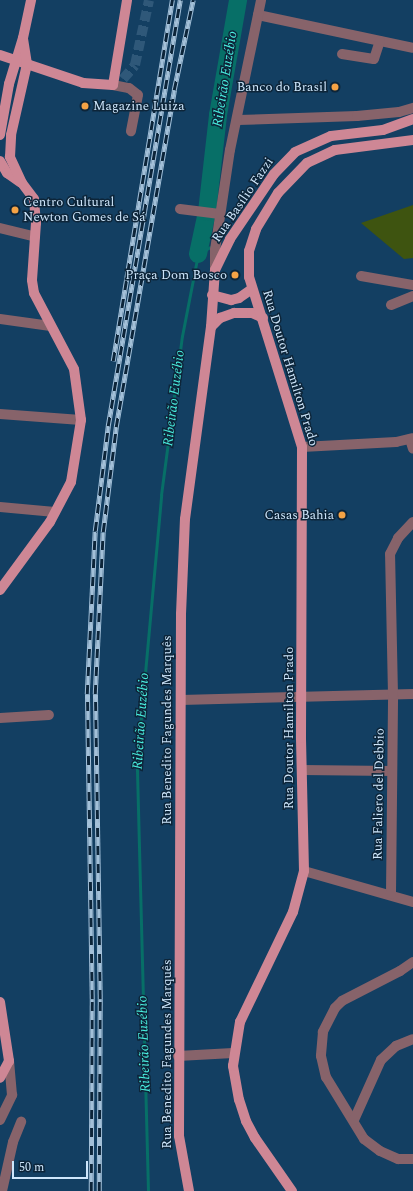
<!DOCTYPE html>
<meta charset="utf-8">
<style>
body{margin:0}
#map{position:relative;width:413px;height:1191px;overflow:hidden;background:#133f62;font-family:Spectral,serif}
div>[style]{position:absolute}
.green>*{inset:0;background:#3e5410}
.stream>*{height:3px;margin:-1.5px;padding:0 1.5px;transform-origin:1.5px;border-radius:1.5px;background:#076f67}
.river>*{height:18px;margin:-9px;padding:0 9px;transform-origin:9px;border-radius:9px;background:#076f67}
.minor-tunnel>*{height:10px;margin-top:-5px;transform-origin:0;background:repeating-linear-gradient(90deg,#2f5879 0 10px,transparent 0 15px)}
.minor>*{height:10px;margin:-5px;padding:0 5px;transform-origin:5px;border-radius:5px;background:#87636a}
.major>*{height:10px;margin:-5px;padding:0 5px;transform-origin:5px;border-radius:5px;background:#ce8795}
.rail>*{height:4.5px;margin-top:-2.25px;transform-origin:0;background:repeating-linear-gradient(90deg,#0d2539 0 9px,#a3c0d8 0 18px);box-sizing:border-box;border-block:1px solid #a3c0d8}
.dots>*{width:11px;height:11px;translate:-50% -50%;box-sizing:border-box;border:2px solid #0d2539;border-radius:50%}
span{translate:-50% -50%;white-space:nowrap;text-align:center;line-height:1.15;-webkit-text-stroke:3px #0d2539;paint-order:stroke}
.poi-label{font-size:13px;color:#cee6fb}
.right{translate:-100% -50%;text-align:right}
.left{translate:0 -50%;text-align:left}
.street-label{font-size:13px;color:#cee6fb}
.water-label{font-size:14px;color:#49eedf;font-style:italic}
.scale{position:absolute;left:12px;top:1161px;width:76px;height:18px;box-sizing:border-box;border:2px solid #cee6fb;border-top:0;padding-left:5px;font-size:12px;line-height:14px;white-space:nowrap;color:#cee6fb;-webkit-text-stroke:3px #0d2539;paint-order:stroke}
</style>
<div id="map">
<div class="green">
<i style="clip-path:polygon(413px 205px,413px 258px,404px 259px,361px 223px)"></i>
</div>
<div class="stream">
<i style="left:148px;top:1191px;width:430px;rotate:-91.5deg"></i>
<i style="left:137px;top:761px;width:267px;rotate:-84.8deg"></i>
<i style="left:161px;top:495px;width:160px;rotate:-82.5deg"></i>
<i style="left:182px;top:336px;width:84px;rotate:-79deg"></i>
<i style="left:198px;top:254px;width:14px;rotate:-30deg"></i>
</div>
<div class="river">
<i style="left:198px;top:254px;width:43px;rotate:-77.9deg"></i>
<i style="left:207px;top:212px;width:98px;rotate:-83.5deg"></i>
<i style="left:218px;top:115px;width:117px;rotate:-80.1deg"></i>
</div>
<div class="minor-tunnel">
<i style="left:123px;top:79px;width:18px;rotate:-49deg"></i>
<i style="left:135px;top:65px;width:66px;rotate:-77.8deg"></i>
</div>
<div class="minor">
<i style="left:258px;top:15px;width:158px;rotate:12deg"></i>
<i style="left:342px;top:54px;width:32px;rotate:9deg"></i>
<i style="left:374px;top:59px;width:19px;rotate:-72deg"></i>
<i style="left:113px;top:85px;width:16px;rotate:11deg"></i>
<i style="left:129px;top:88px;width:11px;rotate:38deg"></i>
<i style="left:138px;top:95px;width:37px;rotate:101deg"></i>
<i style="left:238px;top:120px;width:119px;rotate:-1.9deg"></i>
<i style="left:357px;top:116px;width:42px;rotate:-5.4deg"></i>
<i style="left:399px;top:112px;width:15px;rotate:-16deg"></i>
<i style="left:180px;top:209px;width:40px;rotate:7.1deg"></i>
<i style="left:0;top:228px;width:36px;rotate:14deg"></i>
<i style="left:215px;top:270px;width:20px;rotate:-90deg"></i>
<i style="left:215px;top:250px;width:101px;rotate:-81.5deg"></i>
<i style="left:230px;top:150px;width:153px;rotate:-78.3deg"></i>
<i style="left:361px;top:276px;width:53px;rotate:9.8deg"></i>
<i style="left:391px;top:305px;width:24px;rotate:-22deg"></i>
<i style="left:0;top:319px;width:51px;rotate:7.8deg"></i>
<i style="left:0;top:414px;width:81px;rotate:4.2deg"></i>
<i style="left:410px;top:439px;width:10px;rotate:73deg"></i>
<i style="left:302px;top:447px;width:94px;rotate:-3deg"></i>
<i style="left:396px;top:442px;width:17px;rotate:-13deg"></i>
<i style="left:0;top:507px;width:55px;rotate:5.2deg"></i>
<i style="left:181px;top:700px;width:232px;rotate:-1.5deg"></i>
<i style="left:0;top:718px;width:49px;rotate:-3.5deg"></i>
<i style="left:302px;top:770px;width:90px;rotate:0.6deg"></i>
<i style="left:304px;top:871px;width:113px;rotate:15.9deg"></i>
<i style="left:391px;top:894px;width:199px;rotate:-89.4deg"></i>
<i style="left:393px;top:695px;width:141px;rotate:-91.2deg"></i>
<i style="left:390px;top:554px;width:18px;rotate:-63deg"></i>
<i style="left:398px;top:538px;width:22px;rotate:-47deg"></i>
<i style="left:413px;top:962px;width:16px;rotate:145deg"></i>
<i style="left:400px;top:971px;width:65px;rotate:152.7deg"></i>
<i style="left:342px;top:1001px;width:10px;rotate:135deg"></i>
<i style="left:335px;top:1008px;width:27px;rotate:117deg"></i>
<i style="left:323px;top:1032px;width:24px;rotate:95deg"></i>
<i style="left:321px;top:1056px;width:22px;rotate:77deg"></i>
<i style="left:326px;top:1077px;width:73px;rotate:58.5deg"></i>
<i style="left:364px;top:1139px;width:20px;rotate:37deg"></i>
<i style="left:380px;top:1151px;width:20px;rotate:24deg"></i>
<i style="left:398px;top:1159px;width:15px"></i>
<i style="left:178px;top:1056px;width:55px;rotate:-3.1deg"></i>
<i style="left:0;top:1120px;width:28px;rotate:-64deg"></i>
<i style="left:12px;top:1095px;width:34px;rotate:-95deg"></i>
<i style="left:354px;top:1120px;width:66px;rotate:-65.8deg"></i>
<i style="left:381px;top:1060px;width:21px;rotate:-43deg"></i>
<i style="left:396px;top:1046px;width:18px;rotate:-22deg"></i>
<i style="left:2px;top:1191px;width:50px;rotate:-77.3deg"></i>
<i style="left:13px;top:1142px;width:22px;rotate:-68deg"></i>
</div>
<div class="major">
<i style="left:0;top:55px;width:88px;rotate:18.6deg"></i>
<i style="left:83px;top:83px;width:30px;rotate:4deg"></i>
<i style="left:113px;top:85px;width:86px;rotate:-80.6deg"></i>
<i style="left:0;top:135px;width:52px;rotate:-80deg"></i>
<i style="left:9px;top:84px;width:48px;rotate:-73.1deg"></i>
<i style="left:23px;top:38px;width:39px;rotate:-78deg"></i>
<i style="left:0;top:161px;width:14px;rotate:60deg"></i>
<i style="left:7px;top:173px;width:16px;rotate:35deg"></i>
<i style="left:212px;top:295px;width:20px;rotate:15deg"></i>
<i style="left:231px;top:300px;width:8px;rotate:-14deg"></i>
<i style="left:239px;top:298px;width:16px;rotate:-35deg"></i>
<i style="left:211px;top:327px;width:13px;rotate:-45deg"></i>
<i style="left:220px;top:318px;width:15px;rotate:-20deg"></i>
<i style="left:234px;top:313px;width:18px"></i>
<i style="left:252px;top:313px;width:12px;rotate:24deg"></i>
<i style="left:0;top:590px;width:84px;rotate:-53.7deg"></i>
<i style="left:50px;top:522px;width:45px;rotate:-62.3deg"></i>
<i style="left:71px;top:482px;width:63px;rotate:-80.8deg"></i>
<i style="left:81px;top:420px;width:51px;rotate:-97.8deg"></i>
<i style="left:74px;top:369px;width:86px;rotate:-117.8deg"></i>
<i style="left:34px;top:293px;width:13px;rotate:-99deg"></i>
<i style="left:32px;top:280px;width:57px;rotate:-86deg"></i>
<i style="left:36px;top:223px;width:24px;rotate:-95deg"></i>
<i style="left:34px;top:199px;width:20px;rotate:-127deg"></i>
<i style="left:22px;top:183px;width:29px;rotate:-115deg"></i>
<i style="left:10px;top:157px;width:22px;rotate:-87deg"></i>
<i style="left:11px;top:135px;width:73px;rotate:-77.3deg"></i>
<i style="left:27px;top:64px;width:26px;rotate:-99deg"></i>
<i style="left:0;top:1002px;width:60px;rotate:81.3deg"></i>
<i style="left:9px;top:1061px;width:19px;rotate:118deg"></i>
<i style="left:189px;top:1191px;width:56px;rotate:-100.3deg"></i>
<i style="left:179px;top:1136px;width:522px;rotate:-89.78deg"></i>
<i style="left:181px;top:614px;width:95px;rotate:-87.6deg"></i>
<i style="left:185px;top:519px;width:194px;rotate:-82.3deg"></i>
<i style="left:211px;top:327px;width:57px;rotate:-86deg"></i>
<i style="left:215px;top:270px;width:34px;rotate:-64deg"></i>
<i style="left:230px;top:239px;width:78px;rotate:-55.9deg"></i>
<i style="left:274px;top:174px;width:30px;rotate:-46deg"></i>
<i style="left:295px;top:152px;width:39px;rotate:-24deg"></i>
<i style="left:331px;top:136px;width:52px;rotate:-6.6deg"></i>
<i style="left:383px;top:130px;width:32px;rotate:-20deg"></i>
<i style="left:292px;top:1191px;width:65px;rotate:-124.9deg"></i>
<i style="left:255px;top:1138px;width:19px;rotate:-118deg"></i>
<i style="left:246px;top:1121px;width:22px;rotate:-108deg"></i>
<i style="left:239px;top:1100px;width:35px;rotate:-100deg"></i>
<i style="left:233px;top:1066px;width:45px;rotate:-81deg"></i>
<i style="left:240px;top:1022px;width:122px;rotate:-64.3deg"></i>
<i style="left:293px;top:912px;width:42px;rotate:-75deg"></i>
<i style="left:304px;top:871px;width:133px;rotate:-91.3deg"></i>
<i style="left:301px;top:738px;width:291px;rotate:-89.8deg"></i>
<i style="left:302px;top:447px;width:178px;rotate:-107.3deg"></i>
<i style="left:249px;top:277px;width:26px;rotate:-90deg"></i>
<i style="left:249px;top:251px;width:23px;rotate:-72deg"></i>
<i style="left:256px;top:229px;width:42px;rotate:-58.6deg"></i>
<i style="left:278px;top:193px;width:42px;rotate:-46deg"></i>
<i style="left:307px;top:163px;width:31px;rotate:-25deg"></i>
<i style="left:335px;top:150px;width:79px;rotate:-7.3deg"></i>
</div>
<div class="rail">
<i style="left:113px;top:361px;width:366px;rotate:-80.7deg"></i>
<i style="left:91px;top:1191px;width:192px;rotate:-89.7deg"></i>
<i style="left:92px;top:999px;width:305px;rotate:-90.9deg"></i>
<i style="left:87px;top:694px;width:163px;rotate:-87.2deg"></i>
<i style="left:95px;top:531px;width:106px;rotate:-82.9deg"></i>
<i style="left:108px;top:426px;width:432px;rotate:-80.4deg"></i>
<i style="left:99px;top:1191px;width:192px;rotate:-89.7deg"></i>
<i style="left:100px;top:999px;width:305px;rotate:-90.9deg"></i>
<i style="left:95px;top:694px;width:162px;rotate:-87.2deg"></i>
<i style="left:103px;top:532px;width:106px;rotate:-82.9deg"></i>
<i style="left:116px;top:427px;width:342px;rotate:-80.2deg"></i>
<i style="left:174px;top:90px;width:92px;rotate:-78.1deg"></i>
</div>
<div class="dots">
<i style="left:335px;top:87px;background:#f5a345"></i>
<i style="left:85px;top:106px;background:#f5a345"></i>
<i style="left:15px;top:210px;background:#f5a345"></i>
<i style="left:235px;top:275px;background:#f5a345"></i>
<i style="left:342px;top:515px;background:#f5a345"></i>
</div>
<div class="poi-label">
<span class="right" style="left:327px;top:87px">Banco do Brasil</span>
<span class="left" style="left:93px;top:106px">Magazine Luiza</span>
<span class="left" style="left:23px;top:210px">Centro Cultural<br>Newton Gomes de Sá</span>
<span class="right" style="left:227px;top:275px">Praça Dom Bosco</span>
<span class="right" style="left:334px;top:515px">Casas Bahia</span>
</div>
<div class="street-label">
<span style="left:243px;top:200px;rotate:-56deg">Rua Basílio Fazzi</span>
<span style="left:290px;top:368px;rotate:73deg">Rua Doutor Hamilton Prado</span>
<span style="left:289px;top:728px;rotate:-90deg">Rua Doutor Hamilton Prado</span>
<span style="left:167px;top:730px;rotate:-90deg">Rua Benedito Fagundes Marquês</span>
<span style="left:379px;top:794px;rotate:-89deg">Rua Faliero del Debbio</span>
<span style="left:167px;top:1054px;rotate:-90deg">Rua Benedito Fagundes Marquês</span>
</div>
<div class="water-label">
<span style="left:225px;top:79px;rotate:-81deg">Ribeirão Euzébio</span>
<span style="left:174px;top:398px;rotate:-83deg">Ribeirão Euzébio</span>
<span style="left:141px;top:721px;rotate:-86deg">Ribeirão Euzébio</span>
<span style="left:144px;top:1044px;rotate:-92deg">Ribeirão Euzébio</span>
</div>
<div class="scale">50 m</div>
</div>
